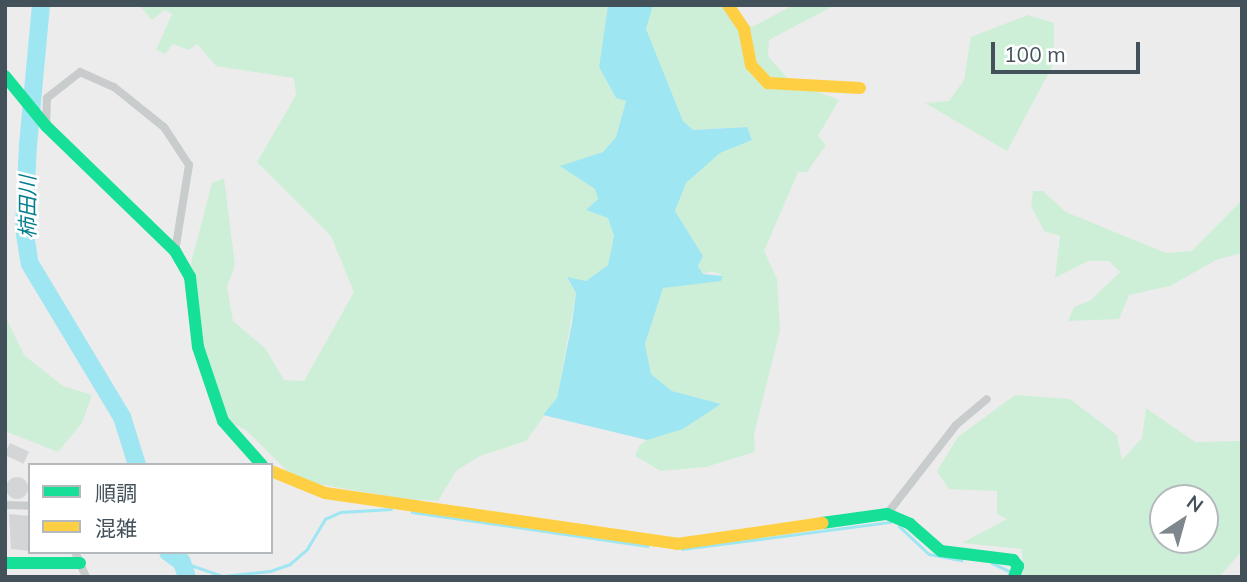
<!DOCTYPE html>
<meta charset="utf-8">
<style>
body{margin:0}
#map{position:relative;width:1247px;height:582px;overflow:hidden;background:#edecec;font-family:Mulish,"Noto Sans JP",sans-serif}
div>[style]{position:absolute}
.green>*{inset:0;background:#cdefd7}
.water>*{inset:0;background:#9ee6f1}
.stream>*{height:2.5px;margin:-1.25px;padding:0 1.25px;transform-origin:1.25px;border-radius:1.25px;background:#9ee6f1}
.river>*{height:18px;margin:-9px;padding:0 9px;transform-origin:9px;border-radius:9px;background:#9ee6f1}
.building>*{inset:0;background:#d4d5d7;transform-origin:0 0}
.round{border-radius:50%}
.street>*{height:8px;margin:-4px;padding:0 4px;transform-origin:4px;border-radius:4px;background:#c8cccd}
.fast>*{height:12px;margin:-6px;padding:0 6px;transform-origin:6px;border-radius:6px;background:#16e098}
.slow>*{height:12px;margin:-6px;padding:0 6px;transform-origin:6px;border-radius:6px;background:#ffcf43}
span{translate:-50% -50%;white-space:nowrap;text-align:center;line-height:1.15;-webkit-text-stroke:5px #fff;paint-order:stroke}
.water-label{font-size:21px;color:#037e8f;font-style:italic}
.frame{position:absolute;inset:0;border:7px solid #42515a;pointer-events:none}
.legend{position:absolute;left:28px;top:463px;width:245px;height:91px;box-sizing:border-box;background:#fff;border:2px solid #b3b9bd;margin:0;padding:9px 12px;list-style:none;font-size:21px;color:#42515a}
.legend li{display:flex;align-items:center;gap:14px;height:35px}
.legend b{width:35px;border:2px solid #b3b9bd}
.north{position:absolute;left:1149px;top:484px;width:70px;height:70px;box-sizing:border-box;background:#fff;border:2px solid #b3b9bd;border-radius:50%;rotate:36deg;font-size:19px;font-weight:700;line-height:28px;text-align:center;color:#42515a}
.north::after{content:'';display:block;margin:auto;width:24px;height:32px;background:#7e878d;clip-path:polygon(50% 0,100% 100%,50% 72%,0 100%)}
.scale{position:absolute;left:991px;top:42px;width:149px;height:32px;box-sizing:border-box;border:4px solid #42515a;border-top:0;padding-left:9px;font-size:21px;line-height:24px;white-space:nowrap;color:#42515a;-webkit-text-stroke:5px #fff;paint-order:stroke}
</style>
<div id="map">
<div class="green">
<i style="clip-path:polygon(139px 5px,608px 5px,599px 67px,616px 98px,626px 101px,616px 137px,603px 152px,561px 166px,595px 189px,598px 199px,586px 210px,608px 218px,614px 236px,608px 265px,586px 281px,567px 278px,576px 293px,557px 398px,526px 441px,480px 456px,456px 471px,438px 501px,403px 499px,296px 480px,247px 431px,227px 420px,199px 338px,191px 263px,212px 183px,224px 178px,235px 265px,227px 287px,233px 321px,265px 348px,284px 380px,304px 381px,354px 292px,331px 236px,257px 162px,296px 95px,294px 78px,216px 66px,197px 44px,189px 50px,173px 44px,165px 54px,156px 50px,172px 14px,165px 10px,152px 20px)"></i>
<i style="clip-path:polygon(653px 5px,721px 5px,752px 27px,794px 5px,835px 5px,769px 40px,768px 56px,789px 80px,839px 100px,818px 136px,826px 145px,807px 172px,798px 172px,764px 251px,777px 279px,780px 330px,754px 434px,755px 452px,706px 467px,661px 471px,635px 456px,639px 446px,655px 433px,683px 429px,721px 404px,672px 391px,651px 374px,645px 344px,663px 288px,723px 276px,712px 271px,703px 274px,698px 266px,703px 256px,675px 211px,686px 183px,747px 127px,692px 130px,683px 121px,645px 29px)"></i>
<i style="clip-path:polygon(1028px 15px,1054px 23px,1054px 63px,1007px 151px,925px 103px,949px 101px,964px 80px,971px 37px)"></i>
<i style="clip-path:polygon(1033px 191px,1043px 191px,1066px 212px,1166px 253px,1192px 251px,1242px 200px,1242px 253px,1216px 260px,1170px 286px,1129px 295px,1119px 319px,1068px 321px,1074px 307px,1091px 300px,1120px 272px,1109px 261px,1088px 261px,1055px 278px,1060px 236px,1044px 231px,1031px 206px)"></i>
<i style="clip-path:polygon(5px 290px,7px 320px,24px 355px,63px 386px,92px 395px,82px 423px,58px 452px,5px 431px)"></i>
<i style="clip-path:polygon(evenodd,1015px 395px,1070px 399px,1117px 435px,1122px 460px,1142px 438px,1146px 408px,1195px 442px,1242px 441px,1242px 551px,1219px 577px,1023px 577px,1022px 549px,962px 543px,1007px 519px,997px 514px,997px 491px,949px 489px,937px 471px,958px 437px,1015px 395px,1163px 498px,1205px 498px,1205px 540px,1163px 540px,1163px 498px)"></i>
</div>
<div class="water">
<i style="clip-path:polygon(608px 5px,653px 5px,646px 29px,683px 121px,693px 130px,747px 127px,752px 140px,720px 153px,686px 183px,675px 211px,703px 256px,698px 266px,703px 274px,723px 276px,721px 281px,663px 288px,645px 344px,651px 374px,672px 391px,721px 404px,683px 429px,647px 440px,543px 415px,557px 398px,572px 323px,576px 293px,567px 277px,586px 281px,608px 265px,614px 236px,608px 218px,586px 210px,598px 199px,595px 189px,560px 166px,603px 152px,616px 137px,626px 101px,616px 98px,599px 67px)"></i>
</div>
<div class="stream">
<i style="left:412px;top:512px;width:238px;rotate:8.2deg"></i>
<i style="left:899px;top:526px;width:41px;rotate:43deg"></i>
<i style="left:929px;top:554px;width:33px;rotate:11deg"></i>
<i style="left:682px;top:549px;width:210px;rotate:-7.4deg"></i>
<i style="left:182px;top:562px;width:43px;rotate:18.9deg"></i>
<i style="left:223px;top:576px;width:47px;rotate:-6.1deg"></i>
<i style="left:270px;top:571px;width:21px;rotate:-19deg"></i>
<i style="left:290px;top:564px;width:23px;rotate:-41deg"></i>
<i style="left:307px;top:549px;width:35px;rotate:-59deg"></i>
<i style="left:325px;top:519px;width:17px;rotate:-24deg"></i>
<i style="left:341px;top:512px;width:50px;rotate:-3.4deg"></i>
<i style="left:992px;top:563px;width:21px;rotate:25deg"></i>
</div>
<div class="river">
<i style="left:41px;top:5px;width:140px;rotate:95.3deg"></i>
<i style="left:28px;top:144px;width:84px;rotate:92.7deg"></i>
<i style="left:24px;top:228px;width:36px;rotate:81deg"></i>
<i style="left:30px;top:264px;width:179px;rotate:59deg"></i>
<i style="left:122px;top:417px;width:50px;rotate:72.6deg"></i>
<i style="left:168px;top:552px;width:17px;rotate:36deg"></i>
<i style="left:182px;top:562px;width:16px;rotate:72deg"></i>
</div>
<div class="building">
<i style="left:10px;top:443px;width:21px;height:13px;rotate:25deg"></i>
<i class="round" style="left:6px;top:477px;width:22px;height:22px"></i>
<i style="clip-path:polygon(9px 514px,30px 516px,30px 551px,11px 549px)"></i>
</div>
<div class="street">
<i style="left:46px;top:126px;width:28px;rotate:-88deg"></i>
<i style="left:47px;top:98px;width:42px;rotate:-38.2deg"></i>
<i style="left:80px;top:72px;width:37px;rotate:24deg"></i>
<i style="left:114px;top:87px;width:64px;rotate:38.7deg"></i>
<i style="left:164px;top:127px;width:45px;rotate:56.7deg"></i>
<i style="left:189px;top:165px;width:87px;rotate:99.2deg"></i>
<i style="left:5px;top:505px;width:25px;rotate:2deg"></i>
<i style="left:887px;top:514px;width:113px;rotate:-52.2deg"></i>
<i style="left:956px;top:425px;width:40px;rotate:-40deg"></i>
<i style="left:75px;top:552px;width:27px;rotate:66deg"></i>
</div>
<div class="fast">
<i style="left:5px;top:76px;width:65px;rotate:50.6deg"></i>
<i style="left:46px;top:126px;width:180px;rotate:44.1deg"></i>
<i style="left:175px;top:251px;width:30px;rotate:60deg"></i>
<i style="left:190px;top:277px;width:70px;rotate:83.5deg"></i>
<i style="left:198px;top:347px;width:78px;rotate:71.3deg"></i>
<i style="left:223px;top:421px;width:59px;rotate:48.4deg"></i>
<i style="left:822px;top:523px;width:66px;rotate:-7.9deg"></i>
<i style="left:887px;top:514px;width:25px;rotate:23deg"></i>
<i style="left:910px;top:524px;width:41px;rotate:41.1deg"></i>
<i style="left:941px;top:551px;width:73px;rotate:7.1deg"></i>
<i style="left:1013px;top:560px;width:8px;rotate:50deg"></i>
<i style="left:1018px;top:566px;width:12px;rotate:110deg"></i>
<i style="left:5px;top:563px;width:75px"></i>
</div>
<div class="slow">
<i style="left:728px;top:5px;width:29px;rotate:56deg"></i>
<i style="left:744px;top:29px;width:37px;rotate:79deg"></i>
<i style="left:751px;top:65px;width:25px;rotate:47deg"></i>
<i style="left:768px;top:83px;width:92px;rotate:3.1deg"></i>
<i style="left:271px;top:471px;width:58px;rotate:22.2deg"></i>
<i style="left:325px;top:493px;width:356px;rotate:8.2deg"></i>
<i style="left:677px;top:544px;width:147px;rotate:-8.2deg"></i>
</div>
<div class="water-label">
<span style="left:27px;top:207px;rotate:-90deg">柿田川</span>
</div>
<div class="frame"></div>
<ul class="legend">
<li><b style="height:9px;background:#16e098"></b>順調</li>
<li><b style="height:9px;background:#ffcf43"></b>混雑</li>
</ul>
<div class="north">N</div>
<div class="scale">100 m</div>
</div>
